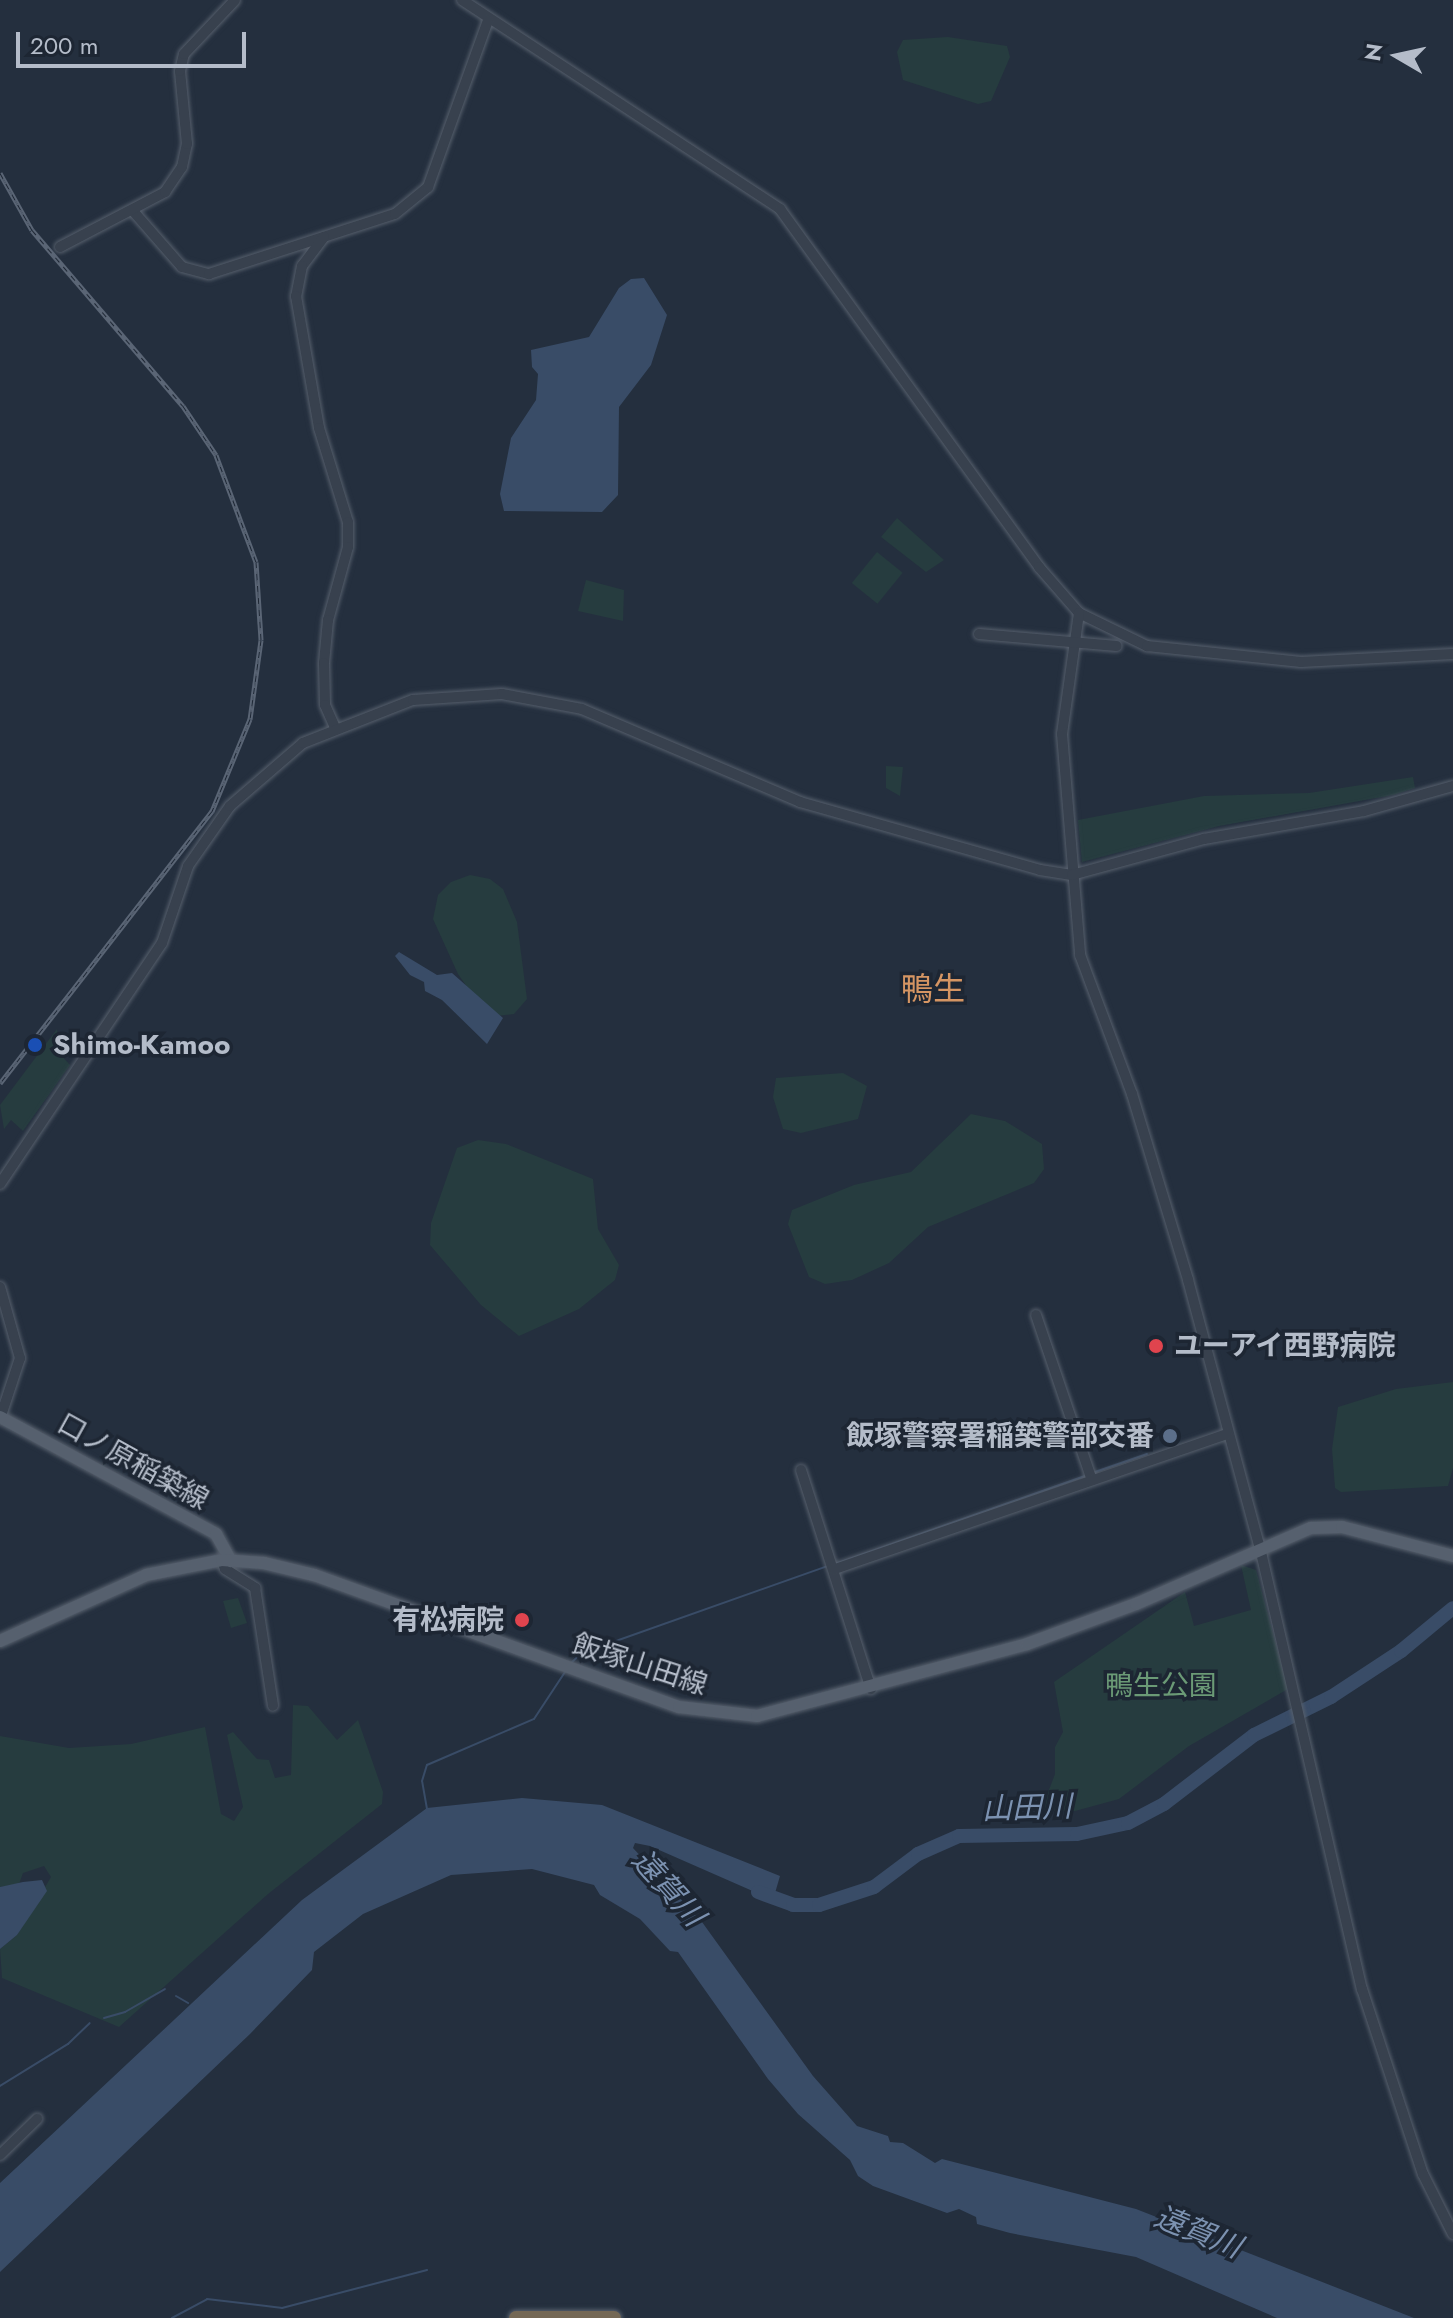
<!DOCTYPE html>
<meta charset="utf-8">
<style>
body{margin:0}
#map{position:relative;width:1453px;height:2318px;overflow:hidden;background:#242f3e;font-family:Jost,"Noto Sans JP",sans-serif}
div>[style]{position:absolute}
.green>*{inset:0;background:#263c3f;transform-origin:0 0}
.water>*{inset:0;background:#394c67}
.stream>*{height:2px;margin:-1px;padding:0 1px;transform-origin:1px;border-radius:1px;background:#394c67}
.river>*{height:14px;margin:-7px;padding:0 7px;transform-origin:7px;border-radius:7px;background:#394c67}
.roads{filter:drop-shadow(0 0 2px #565f6c) drop-shadow(0 0 2px #565f6c)}
.minor>*{height:10px;margin:-5px;padding:0 5px;transform-origin:5px;border-radius:5px;background:#38414e}
.major>*{height:12px;margin:-6px;padding:0 6px;transform-origin:6px;border-radius:6px;background:#56606e}
.highway>*{height:14px;margin:-7px;padding:0 7px;transform-origin:7px;border-radius:7px;background:#746855}
.rail>*{height:5px;margin-top:-2.5px;transform-origin:0;background:repeating-linear-gradient(90deg,#1d2633 0 6px,#5a6575 0 12px);box-sizing:border-box;border-block:2px solid #5a6575}
.dots>*{width:22px;height:22px;translate:-50% -50%;box-sizing:border-box;border:4px solid #1d2633;border-radius:50%}
span{translate:-50% -50%;white-space:nowrap;text-align:center;line-height:1.15;-webkit-text-stroke:7px #1d2633;paint-order:stroke}
.poi-label{font-size:28px;color:#b4bcc9;font-weight:700}
.left{translate:0 -50%;text-align:left}
.right{translate:-100% -50%;text-align:right}
.street-label{font-size:28px;color:#b4bcc9}
.park-label{font-size:28px;color:#6b9a76}
.water-label{font-size:30px;color:#7c92b1;font-style:italic}
.quarter-label{font-size:32px;color:#d59563}
.north{position:absolute;left:1357px;top:16px;width:80px;height:80px;-webkit-text-stroke:6px #1d2633;paint-order:stroke;rotate:279deg;font-size:22px;font-weight:700;line-height:32px;text-align:center;color:#b4bcc9}
.north::after{content:'';display:block;margin:auto;width:28px;height:36px;background:#b4bcc9;clip-path:polygon(50% 0,100% 100%,50% 72%,0 100%)}
.scale{position:absolute;left:16px;top:32px;width:230px;height:36px;box-sizing:border-box;border:4px solid #b4bcc9;border-top:0;padding-left:10px;font-size:24px;line-height:28px;white-space:nowrap;color:#b4bcc9;-webkit-text-stroke:6px #1d2633;paint-order:stroke}
</style>
<div id="map">
<div class="green">
<i style="clip-path:polygon(948px 37px,1007px 46px,1010px 57px,991px 101px,978px 104px,903px 80px,897px 52px,903px 40px)"></i>
<i style="clip-path:polygon(897px 518px,944px 560px,926px 572px,881px 537px)"></i>
<i style="left:877px;top:552px;width:33px;height:40px;rotate:39deg"></i>
<i style="clip-path:polygon(586px 580px,624px 590px,623px 621px,578px 611px)"></i>
<i style="clip-path:polygon(886px 766px,903px 767px,900px 796px,886px 788px)"></i>
<i style="clip-path:polygon(1413px 777px,1415px 788px,1393px 795px,1219px 826px,1082px 862px,1078px 820px,1204px 796px,1309px 793px)"></i>
<i style="clip-path:polygon(470px 875px,490px 879px,503px 889px,517px 922px,527px 999px,514px 1014px,495px 1016px,483px 1010px,458px 974px,433px 919px,438px 895px,451px 882px)"></i>
<i style="clip-path:polygon(57px 1029px,60px 1054px,70px 1065px,23px 1131px,11px 1120px,4px 1129px,0 1105px)"></i>
<i style="clip-path:polygon(843px 1073px,867px 1086px,858px 1119px,801px 1133px,783px 1129px,773px 1097px,776px 1078px)"></i>
<i style="clip-path:polygon(971px 1114px,1005px 1121px,1042px 1144px,1044px 1169px,1034px 1183px,928px 1227px,889px 1263px,852px 1280px,825px 1284px,809px 1277px,788px 1224px,792px 1210px,854px 1185px,911px 1172px)"></i>
<i style="clip-path:polygon(478px 1140px,506px 1144px,593px 1179px,598px 1229px,619px 1265px,615px 1280px,579px 1309px,519px 1336px,481px 1305px,430px 1245px,431px 1223px,457px 1148px)"></i>
<i style="clip-path:polygon(1453px 1382px,1453px 1468px,1448px 1486px,1341px 1492px,1335px 1488px,1332px 1449px,1338px 1407px,1396px 1389px)"></i>
<i style="clip-path:polygon(1241px 1565px,1256px 1570px,1288px 1689px,1189px 1746px,1119px 1799px,1075px 1811px,1041px 1811px,1055px 1774px,1055px 1747px,1063px 1732px,1054px 1682px,1185px 1592px,1194px 1626px,1251px 1610px)"></i>
<i style="clip-path:polygon(238px 1598px,247px 1623px,231px 1628px,223px 1601px)"></i>
<i style="clip-path:polygon(293px 1705px,308px 1706px,337px 1740px,358px 1720px,383px 1792px,382px 1804px,268px 1894px,119px 2027px,2px 1978px,0 1949px,17px 1935px,51px 1877px,44px 1866px,23px 1873px,19px 1884px,0 1887px,0 1736px,69px 1748px,131px 1744px,205px 1727px,221px 1814px,234px 1821px,243px 1807px,227px 1735px,233px 1732px,257px 1759px,269px 1760px,275px 1778px,291px 1775px)"></i>
</div>
<div class="water">
<i style="clip-path:polygon(644px 278px,667px 315px,651px 365px,619px 407px,618px 495px,602px 512px,504px 511px,500px 494px,511px 438px,536px 400px,538px 374px,532px 367px,531px 350px,589px 337px,619px 288px,631px 279px)"></i>
<i style="clip-path:polygon(399px 952px,437px 975px,452px 973px,503px 1018px,487px 1044px,442px 1000px,425px 991px,424px 982px,410px 975px,395px 956px)"></i>
<i style="clip-path:polygon(522px 1798px,602px 1805px,780px 1876px,773px 1900px,650px 1846px,635px 1843px,633px 1848px,702px 1922px,813px 2076px,857px 2126px,888px 2136px,890px 2142px,903px 2143px,935px 2163px,942px 2159px,1136px 2209px,1414px 2318px,1277px 2318px,1136px 2257px,1010px 2233px,977px 2224px,976px 2217px,959px 2209px,947px 2213px,873px 2186px,858px 2176px,850px 2160px,798px 2114px,768px 2079px,678px 1952px,670px 1951px,640px 1919px,600px 1895px,594px 1885px,532px 1869px,451px 1875px,363px 1914px,314px 1952px,312px 1970px,250px 2034px,0 2272px,0 2183px,302px 1900px,427px 1808px)"></i>
<i style="clip-path:polygon(23px 1882px,42px 1880px,47px 1891px,17px 1935px,0 1949px,0 1887px)"></i>
</div>
<div class="stream">
<i style="left:1095px;top:1472px;width:55px;rotate:-19.1deg"></i>
<i style="left:835px;top:1564px;width:265px;rotate:-19.4deg"></i>
<i style="left:570px;top:1664px;width:16px;rotate:-43deg"></i>
<i style="left:582px;top:1653px;width:261px;rotate:-19.5deg"></i>
<i style="left:427px;top:1809px;width:28px;rotate:-100deg"></i>
<i style="left:422px;top:1781px;width:17px;rotate:-73deg"></i>
<i style="left:427px;top:1765px;width:116px;rotate:-23.3deg"></i>
<i style="left:534px;top:1719px;width:56px;rotate:-56.6deg"></i>
<i style="left:176px;top:1996px;width:14px;rotate:30deg"></i>
<i style="left:104px;top:2018px;width:22px;rotate:-16deg"></i>
<i style="left:125px;top:2012px;width:46px;rotate:-29.9deg"></i>
<i style="left:0;top:2086px;width:80px;rotate:-31.7deg"></i>
<i style="left:68px;top:2044px;width:30px;rotate:-44deg"></i>
<i style="left:172px;top:2318px;width:40px;rotate:-28deg"></i>
<i style="left:207px;top:2299px;width:76px;rotate:6.8deg"></i>
<i style="left:282px;top:2308px;width:150px;rotate:-14.7deg"></i>
</div>
<div class="river">
<i style="left:758px;top:1892px;width:37px;rotate:20deg"></i>
<i style="left:793px;top:1905px;width:26px"></i>
<i style="left:819px;top:1905px;width:58px;rotate:-18.1deg"></i>
<i style="left:874px;top:1887px;width:55px;rotate:-36.9deg"></i>
<i style="left:918px;top:1854px;width:45px;rotate:-23.7deg"></i>
<i style="left:959px;top:1836px;width:118px;rotate:-1deg"></i>
<i style="left:1077px;top:1834px;width:52px;rotate:-12.2deg"></i>
<i style="left:1128px;top:1823px;width:41px;rotate:-27.8deg"></i>
<i style="left:1164px;top:1804px;width:113px;rotate:-37.5deg"></i>
<i style="left:1254px;top:1735px;width:86px;rotate:-26.3deg"></i>
<i style="left:1331px;top:1697px;width:84px;rotate:-33.3deg"></i>
<i style="left:1401px;top:1651px;width:67px;rotate:-39.6deg"></i>
</div>
<div class="roads">
<div class="minor">
<i style="left:462px;top:0;width:381px;rotate:33.3deg"></i>
<i style="left:780px;top:209px;width:442px;rotate:54.1deg"></i>
<i style="left:1039px;top:567px;width:61px;rotate:49deg"></i>
<i style="left:1079px;top:613px;width:76px;rotate:25.9deg"></i>
<i style="left:1147px;top:646px;width:155px;rotate:5.9deg"></i>
<i style="left:1301px;top:662px;width:152px;rotate:-3deg"></i>
<i style="left:133px;top:211px;width:74px;rotate:48.8deg"></i>
<i style="left:182px;top:267px;width:28px;rotate:15deg"></i>
<i style="left:209px;top:274px;width:195px;rotate:-17.9deg"></i>
<i style="left:395px;top:214px;width:43px;rotate:-39.3deg"></i>
<i style="left:428px;top:187px;width:177px;rotate:-70.2deg"></i>
<i style="left:324px;top:237px;width:36px;rotate:127deg"></i>
<i style="left:302px;top:266px;width:31px;rotate:101deg"></i>
<i style="left:296px;top:296px;width:134px;rotate:80.1deg"></i>
<i style="left:319px;top:428px;width:98px;rotate:72.9deg"></i>
<i style="left:348px;top:522px;width:25px;rotate:90deg"></i>
<i style="left:348px;top:547px;width:76px;rotate:105.3deg"></i>
<i style="left:328px;top:620px;width:43px;rotate:95.3deg"></i>
<i style="left:324px;top:663px;width:42px;rotate:88.6deg"></i>
<i style="left:325px;top:705px;width:24px;rotate:66deg"></i>
<i style="left:60px;top:247px;width:119px;rotate:-27.6deg"></i>
<i style="left:165px;top:192px;width:30px;rotate:-56deg"></i>
<i style="left:182px;top:167px;width:24px;rotate:-78deg"></i>
<i style="left:187px;top:144px;width:73px;rotate:-95.5deg"></i>
<i style="left:180px;top:71px;width:17px;rotate:-77deg"></i>
<i style="left:184px;top:54px;width:74px;rotate:-46.6deg"></i>
<i style="left:1079px;top:613px;width:122px;rotate:98deg"></i>
<i style="left:1062px;top:734px;width:222px;rotate:85.3deg"></i>
<i style="left:1080px;top:955px;width:148px;rotate:69.5deg"></i>
<i style="left:1132px;top:1094px;width:194px;rotate:73.2deg"></i>
<i style="left:1188px;top:1280px;width:278px;rotate:75deg"></i>
<i style="left:1260px;top:1548px;width:453px;rotate:77deg"></i>
<i style="left:1362px;top:1989px;width:195px;rotate:71.8deg"></i>
<i style="left:1423px;top:2174px;width:67px;rotate:63.4deg"></i>
<i style="left:979px;top:634px;width:138px;rotate:5deg"></i>
<i style="left:0;top:1184px;width:290px;rotate:-56.1deg"></i>
<i style="left:162px;top:943px;width:81px;rotate:-71.3deg"></i>
<i style="left:188px;top:866px;width:73px;rotate:-55deg"></i>
<i style="left:230px;top:806px;width:96px;rotate:-40.8deg"></i>
<i style="left:303px;top:743px;width:118px;rotate:-21.4deg"></i>
<i style="left:413px;top:700px;width:89px;rotate:-3.9deg"></i>
<i style="left:502px;top:694px;width:81px;rotate:10.6deg"></i>
<i style="left:582px;top:709px;width:237px;rotate:23.1deg"></i>
<i style="left:800px;top:802px;width:249px;rotate:15.8deg"></i>
<i style="left:1040px;top:870px;width:32px;rotate:9deg"></i>
<i style="left:1072px;top:875px;width:137px;rotate:-15.3deg"></i>
<i style="left:1204px;top:839px;width:162px;rotate:-9.9deg"></i>
<i style="left:1364px;top:811px;width:92px;rotate:-15.7deg"></i>
<i style="left:0;top:1287px;width:74px;rotate:74.3deg"></i>
<i style="left:20px;top:1358px;width:64px;rotate:108.2deg"></i>
<i style="left:1036px;top:1315px;width:174px;rotate:71.3deg"></i>
<i style="left:801px;top:1470px;width:230px;rotate:72.3deg"></i>
<i style="left:222px;top:1560px;width:9px;rotate:72deg"></i>
<i style="left:225px;top:1569px;width:36px;rotate:32deg"></i>
<i style="left:255px;top:1588px;width:119px;rotate:81.3deg"></i>
<i style="left:835px;top:1569px;width:415px;rotate:-19deg"></i>
<i style="left:0;top:2155px;width:52px;rotate:-44.2deg"></i>
</div>
<div class="major">
<i style="left:0;top:1417px;width:246px;rotate:28.4deg"></i>
<i style="left:216px;top:1534px;width:31px;rotate:61deg"></i>
<i style="left:0;top:1641px;width:160px;rotate:-24.3deg"></i>
<i style="left:146px;top:1575px;width:77px;rotate:-11.2deg"></i>
<i style="left:222px;top:1560px;width:42px;rotate:4.1deg"></i>
<i style="left:264px;top:1563px;width:51px;rotate:13.5deg"></i>
<i style="left:314px;top:1575px;width:388px;rotate:19.9deg"></i>
<i style="left:679px;top:1707px;width:79px;rotate:6.6deg"></i>
<i style="left:757px;top:1716px;width:279px;rotate:-14.9deg"></i>
<i style="left:1027px;top:1644px;width:116px;rotate:-20.2deg"></i>
<i style="left:1136px;top:1604px;width:191px;rotate:-23.5deg"></i>
<i style="left:1311px;top:1528px;width:31px;rotate:-2deg"></i>
<i style="left:1342px;top:1527px;width:115px;rotate:14.6deg"></i>
</div>
<div class="highway">
<i style="left:516px;top:2318px;width:98px"></i>
</div>
</div>
<div class="rail">
<i style="left:0;top:173px;width:65px;rotate:60.7deg"></i>
<i style="left:32px;top:230px;width:232px;rotate:49.4deg"></i>
<i style="left:183px;top:406px;width:59px;rotate:56deg"></i>
<i style="left:216px;top:455px;width:114px;rotate:69.5deg"></i>
<i style="left:256px;top:562px;width:78px;rotate:86.3deg"></i>
<i style="left:261px;top:640px;width:80px;rotate:97.9deg"></i>
<i style="left:250px;top:719px;width:100px;rotate:112.4deg"></i>
<i style="left:212px;top:811px;width:345px;rotate:127.9deg"></i>
</div>
<div class="dots">
<i style="left:35px;top:1045px;background:#1a4fb4"></i>
<i style="left:1156px;top:1346px;background:#e0444e"></i>
<i style="left:1170px;top:1436px;background:#5c6f8a"></i>
<i style="left:522px;top:1620px;background:#e0444e"></i>
</div>
<div class="poi-label">
<span class="left" style="left:53px;top:1045px">Shimo-Kamoo</span>
<span class="left" style="left:1174px;top:1346px">ユーアイ西野病院</span>
<span class="right" style="left:1154px;top:1436px">飯塚警察署稲築警部交番</span>
<span class="right" style="left:504px;top:1620px">有松病院</span>
</div>
<div class="street-label">
<span style="left:133px;top:1462px;rotate:29deg">口ノ原稲築線</span>
<span style="left:640px;top:1665px;rotate:18deg">飯塚山田線</span>
</div>
<div class="park-label">
<span style="left:1161px;top:1686px">鴨生公園</span>
</div>
<div class="water-label">
<span style="left:1027px;top:1808px;rotate:-2deg">山田川</span>
<span style="left:668px;top:1888px;rotate:48deg">遠賀川</span>
<span style="left:1198px;top:2232px;rotate:22deg">遠賀川</span>
</div>
<div class="quarter-label">
<span style="left:933px;top:989px">鴨生</span>
</div>
<div class="north">N</div>
<div class="scale">200 m</div>
</div>
